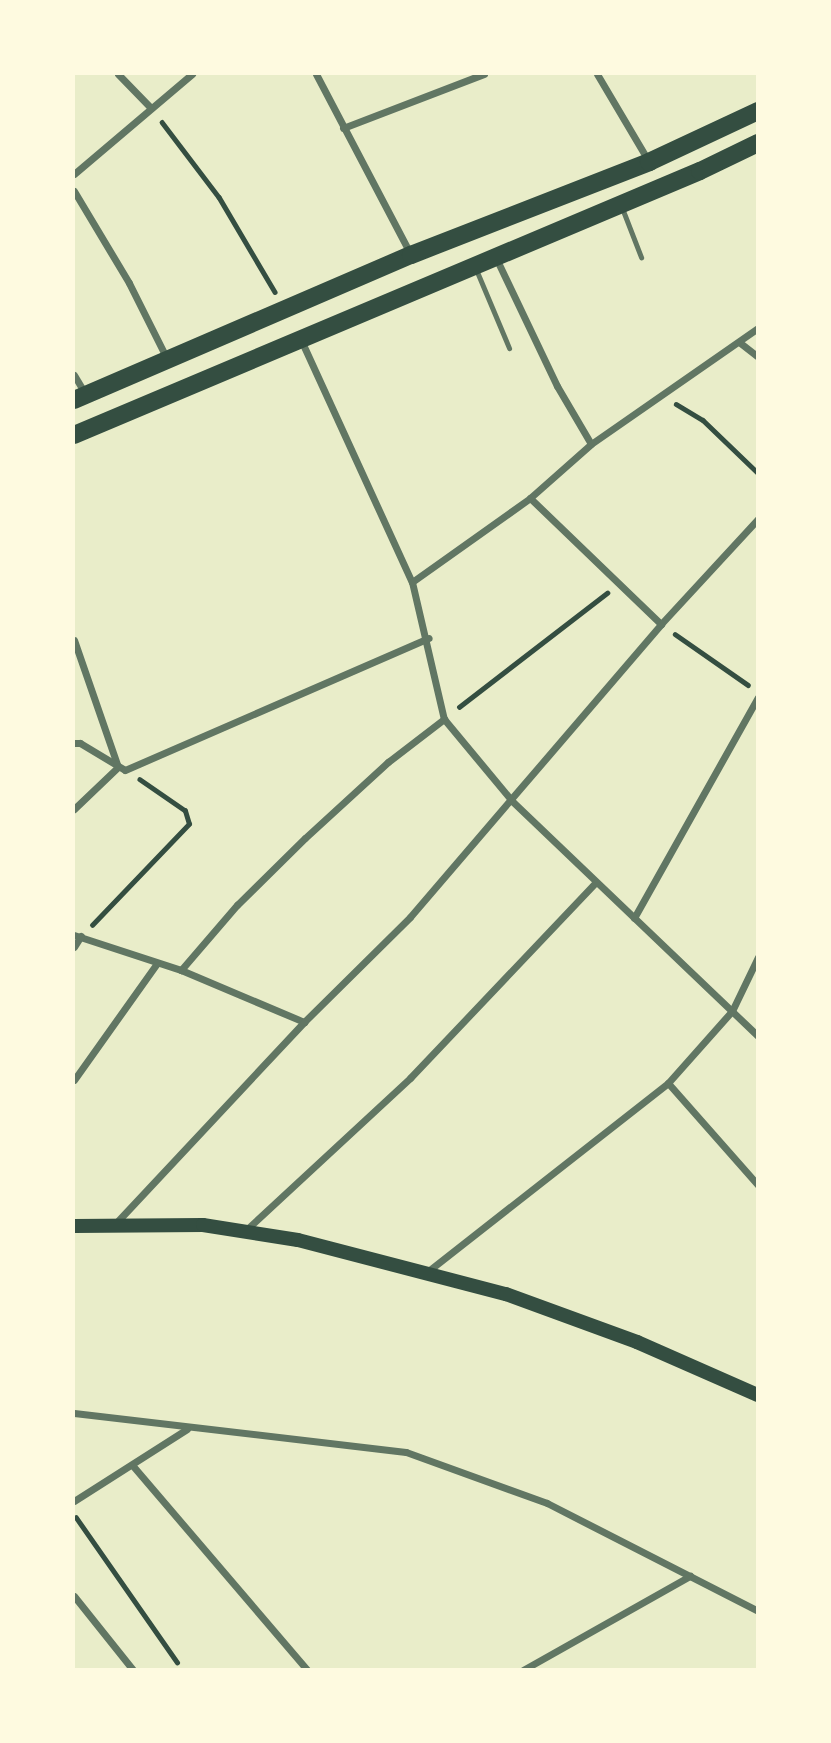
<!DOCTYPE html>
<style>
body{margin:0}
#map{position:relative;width:831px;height:1743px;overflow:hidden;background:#e9edc9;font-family:Ubuntu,sans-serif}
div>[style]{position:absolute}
.path>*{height:4.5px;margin:-2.25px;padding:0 2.25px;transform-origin:2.25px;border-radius:2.25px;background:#344e41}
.service>*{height:5px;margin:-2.5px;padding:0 2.5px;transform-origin:2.5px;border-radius:2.5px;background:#617663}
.minor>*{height:7px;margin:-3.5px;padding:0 3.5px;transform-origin:3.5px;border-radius:3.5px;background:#617663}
.secondary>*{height:14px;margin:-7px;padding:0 7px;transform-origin:7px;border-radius:7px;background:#344e41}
.primary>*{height:18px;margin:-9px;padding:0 9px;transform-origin:9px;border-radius:9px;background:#344e41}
span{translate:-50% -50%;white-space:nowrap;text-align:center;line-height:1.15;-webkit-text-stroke:7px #fefae0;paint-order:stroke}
.frame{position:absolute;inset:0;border:75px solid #fefae0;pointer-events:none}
</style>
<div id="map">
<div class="path">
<i style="left:162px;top:122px;width:94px;rotate:52.8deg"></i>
<i style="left:219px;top:197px;width:110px;rotate:59.5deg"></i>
<i style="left:676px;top:404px;width:31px;rotate:31deg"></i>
<i style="left:703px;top:420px;width:76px;rotate:43.9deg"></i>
<i style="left:675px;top:634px;width:89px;rotate:34.9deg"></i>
<i style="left:459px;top:707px;width:187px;rotate:-37.6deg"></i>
<i style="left:92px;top:925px;width:140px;rotate:-46.2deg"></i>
<i style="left:189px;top:824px;width:14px;rotate:-107deg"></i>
<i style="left:185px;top:811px;width:55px;rotate:-145.4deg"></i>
<i style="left:76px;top:1517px;width:177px;rotate:55.1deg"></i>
</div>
<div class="service">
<i style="left:622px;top:208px;width:53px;rotate:68.8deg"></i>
<i style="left:475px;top:267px;width:88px;rotate:67.2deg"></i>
</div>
<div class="minor">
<i style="left:118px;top:74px;width:46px;rotate:45.9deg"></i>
<i style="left:316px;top:74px;width:202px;rotate:62.3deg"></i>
<i style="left:597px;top:74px;width:102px;rotate:59.4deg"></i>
<i style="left:343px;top:128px;width:151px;rotate:-21deg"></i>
<i style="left:74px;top:174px;width:155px;rotate:-40.3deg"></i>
<i style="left:74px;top:191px;width:107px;rotate:59.1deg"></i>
<i style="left:129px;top:283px;width:85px;rotate:63.4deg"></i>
<i style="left:496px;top:258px;width:142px;rotate:64.5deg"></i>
<i style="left:557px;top:386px;width:67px;rotate:59.6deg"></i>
<i style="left:301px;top:340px;width:266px;rotate:65.4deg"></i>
<i style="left:412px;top:582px;width:141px;rotate:76.9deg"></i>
<i style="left:444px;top:719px;width:107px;rotate:50.3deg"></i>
<i style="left:512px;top:801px;width:340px;rotate:43.7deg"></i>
<i style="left:739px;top:342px;width:24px;rotate:38deg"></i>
<i style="left:74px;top:375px;width:23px;rotate:59deg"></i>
<i style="left:530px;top:498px;width:182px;rotate:43.9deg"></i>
<i style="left:412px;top:582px;width:145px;rotate:-35.4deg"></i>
<i style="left:530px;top:498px;width:81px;rotate:-41.5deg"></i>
<i style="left:591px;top:444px;width:203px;rotate:-34.8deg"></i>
<i style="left:74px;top:640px;width:134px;rotate:70.9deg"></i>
<i style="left:118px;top:767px;width:61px;rotate:136.3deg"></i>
<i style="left:74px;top:743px;width:6px"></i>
<i style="left:80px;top:743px;width:52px;rotate:31deg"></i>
<i style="left:125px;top:770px;width:331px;rotate:-23.5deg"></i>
<i style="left:634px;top:918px;width:253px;rotate:-60.7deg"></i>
<i style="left:74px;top:935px;width:113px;rotate:18.1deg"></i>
<i style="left:181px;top:970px;width:134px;rotate:22.9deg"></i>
<i style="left:74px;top:947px;width:13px;rotate:-58deg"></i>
<i style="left:181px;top:970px;width:86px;rotate:-49.3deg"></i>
<i style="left:237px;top:905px;width:95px;rotate:-44.6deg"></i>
<i style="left:305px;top:838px;width:113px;rotate:-42.5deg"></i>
<i style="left:388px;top:762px;width:71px;rotate:-37.5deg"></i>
<i style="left:74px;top:1080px;width:143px;rotate:-54.6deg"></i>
<i style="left:668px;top:1083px;width:136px;rotate:48.6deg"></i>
<i style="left:115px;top:1224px;width:277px;rotate:-46.9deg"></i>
<i style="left:304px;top:1022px;width:149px;rotate:-44.7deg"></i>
<i style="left:410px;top:917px;width:386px;rotate:-49.4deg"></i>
<i style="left:661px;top:624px;width:143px;rotate:-47.3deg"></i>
<i style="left:246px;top:1230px;width:224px;rotate:-42.8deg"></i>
<i style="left:410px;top:1078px;width:269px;rotate:-46.5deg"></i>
<i style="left:427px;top:1272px;width:306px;rotate:-38.1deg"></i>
<i style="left:668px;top:1083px;width:96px;rotate:-48.4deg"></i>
<i style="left:732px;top:1011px;width:60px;rotate:-64.3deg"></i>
<i style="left:74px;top:1413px;width:334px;rotate:6.7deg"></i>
<i style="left:406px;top:1452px;width:150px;rotate:19.9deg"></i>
<i style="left:547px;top:1503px;width:237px;rotate:27.1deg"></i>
<i style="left:133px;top:1466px;width:268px;rotate:49.5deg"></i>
<i style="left:74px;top:1501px;width:134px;rotate:-32.5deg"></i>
<i style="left:74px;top:1596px;width:95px;rotate:51.4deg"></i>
<i style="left:523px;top:1670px;width:192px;rotate:-29.4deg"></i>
</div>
<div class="secondary">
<i style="left:74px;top:1226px;width:129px;rotate:-0.4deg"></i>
<i style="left:203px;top:1225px;width:96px;rotate:9deg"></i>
<i style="left:298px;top:1240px;width:215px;rotate:14.6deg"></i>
<i style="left:506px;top:1294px;width:140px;rotate:20.1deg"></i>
<i style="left:637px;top:1342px;width:132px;rotate:23.7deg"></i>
</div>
<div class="primary">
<i style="left:74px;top:400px;width:367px;rotate:-23.3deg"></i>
<i style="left:411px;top:255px;width:256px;rotate:-21.3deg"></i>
<i style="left:649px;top:162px;width:120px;rotate:-25.1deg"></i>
<i style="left:74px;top:435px;width:679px;rotate:-22.87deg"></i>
<i style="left:700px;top:171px;width:64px;rotate:-25.8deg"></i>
</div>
<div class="frame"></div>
</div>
